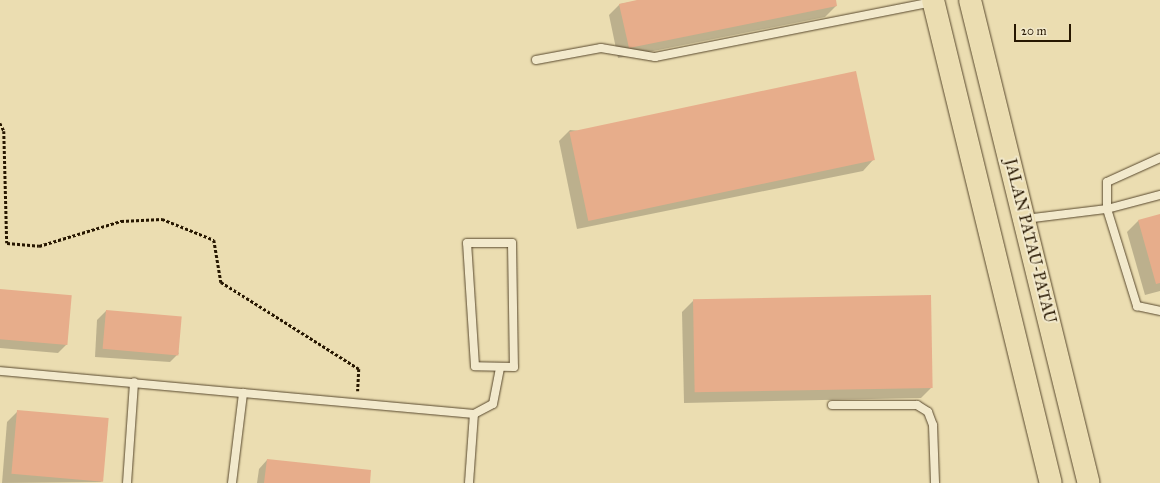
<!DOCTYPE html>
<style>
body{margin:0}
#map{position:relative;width:1160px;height:483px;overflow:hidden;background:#ebddb1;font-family:"IM FELL Great Primer",serif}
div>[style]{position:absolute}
.shadow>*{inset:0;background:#0003}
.building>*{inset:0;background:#e7ad8b;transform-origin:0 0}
.path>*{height:2.5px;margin-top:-1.25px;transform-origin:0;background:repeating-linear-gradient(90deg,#271701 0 3px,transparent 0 5px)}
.roads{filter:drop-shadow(0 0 1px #58482d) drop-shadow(0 0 1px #58482d)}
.lane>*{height:8px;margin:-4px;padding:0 4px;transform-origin:4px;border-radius:4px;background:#f2e9cc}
.primary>*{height:22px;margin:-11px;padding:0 11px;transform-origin:11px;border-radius:11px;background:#ebddb1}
span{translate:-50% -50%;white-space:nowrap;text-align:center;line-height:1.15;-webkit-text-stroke:4px #f2e9cc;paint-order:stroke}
.street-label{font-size:16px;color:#271701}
.scale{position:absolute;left:1014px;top:24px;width:57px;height:18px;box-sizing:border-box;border:2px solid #271701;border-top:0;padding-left:5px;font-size:12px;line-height:14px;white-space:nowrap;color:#271701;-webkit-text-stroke:3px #f2e9cc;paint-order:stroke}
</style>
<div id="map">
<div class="shadow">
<i style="clip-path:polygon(642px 0,835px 0,836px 6px,825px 17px,618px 58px,609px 15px,620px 4px)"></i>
<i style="clip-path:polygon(570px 130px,873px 160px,863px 171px,577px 229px,559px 141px)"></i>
<i style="clip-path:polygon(1160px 215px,1160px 291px,1145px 295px,1127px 232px,1138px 221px)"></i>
<i style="clip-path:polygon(0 290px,67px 344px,58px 353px,0 348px)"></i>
<i style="clip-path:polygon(693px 301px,932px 387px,921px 398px,684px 403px,682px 312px)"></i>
<i style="clip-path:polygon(106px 311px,179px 353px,170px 362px,95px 357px,97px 320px)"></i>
<i style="clip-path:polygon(18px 411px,102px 482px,2px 483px,7px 422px)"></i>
<i style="clip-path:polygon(267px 460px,369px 483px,257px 483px,259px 469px)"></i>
</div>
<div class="building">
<i style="clip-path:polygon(637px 0,836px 0,837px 6px,629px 48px,619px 4px)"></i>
<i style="left:856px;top:71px;width:91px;height:293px;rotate:78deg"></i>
<i style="clip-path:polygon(1160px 214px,1160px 283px,1156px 284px,1138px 220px)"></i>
<i style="left:0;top:289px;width:72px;height:50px;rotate:5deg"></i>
<i style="left:931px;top:295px;width:93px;height:238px;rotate:89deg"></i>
<i style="left:106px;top:310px;width:76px;height:39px;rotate:5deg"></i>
<i style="left:17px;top:410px;width:92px;height:64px;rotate:5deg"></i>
<i style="clip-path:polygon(267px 459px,371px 470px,370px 483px,264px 483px)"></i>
</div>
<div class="path">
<i style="left:0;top:123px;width:9px;rotate:63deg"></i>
<i style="left:4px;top:131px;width:112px;rotate:88.5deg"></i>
<i style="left:7px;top:243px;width:32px;rotate:5deg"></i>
<i style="left:39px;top:246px;width:86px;rotate:-17deg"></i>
<i style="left:121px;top:221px;width:41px;rotate:-2.8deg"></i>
<i style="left:162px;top:219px;width:56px;rotate:22deg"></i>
<i style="left:214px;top:240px;width:43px;rotate:80.5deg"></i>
<i style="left:221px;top:282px;width:163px;rotate:32.2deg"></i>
<i style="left:359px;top:369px;width:22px;rotate:93deg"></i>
</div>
<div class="roads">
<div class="lane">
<i style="left:536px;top:60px;width:66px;rotate:-10.5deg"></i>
<i style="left:601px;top:48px;width:55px;rotate:9.5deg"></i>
<i style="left:655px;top:57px;width:283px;rotate:-11.2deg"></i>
<i style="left:1160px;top:158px;width:58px;rotate:155.6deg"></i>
<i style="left:1107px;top:182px;width:27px;rotate:90deg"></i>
<i style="left:1107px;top:209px;width:102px;rotate:72.8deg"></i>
<i style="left:1137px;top:306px;width:24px;rotate:12deg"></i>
<i style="left:1025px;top:219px;width:83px;rotate:-7deg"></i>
<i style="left:1107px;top:209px;width:55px;rotate:-14.8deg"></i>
<i style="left:467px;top:243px;width:45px"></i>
<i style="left:512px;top:243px;width:124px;rotate:89.1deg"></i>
<i style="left:514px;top:367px;width:39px;rotate:-179deg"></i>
<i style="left:475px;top:366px;width:123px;rotate:-93.7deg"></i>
<i style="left:0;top:371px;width:244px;rotate:5.2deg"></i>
<i style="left:832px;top:405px;width:85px"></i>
<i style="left:917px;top:405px;width:13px;rotate:32deg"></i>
<i style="left:928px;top:412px;width:14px;rotate:69deg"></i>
<i style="left:933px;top:425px;width:58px;rotate:88deg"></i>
<i style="left:127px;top:483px;width:101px;rotate:-86deg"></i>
<i style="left:232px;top:483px;width:91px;rotate:-83deg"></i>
<i style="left:243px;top:393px;width:232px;rotate:5.2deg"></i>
<i style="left:474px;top:414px;width:21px;rotate:-28deg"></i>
<i style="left:493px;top:404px;width:36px;rotate:-79deg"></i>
<i style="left:469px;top:483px;width:69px;rotate:-85.9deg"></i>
</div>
<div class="primary">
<i style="left:933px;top:0;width:497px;rotate:76.3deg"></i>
<i style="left:970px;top:0;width:497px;rotate:76.2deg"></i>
</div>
</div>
<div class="street-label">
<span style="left:1030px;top:241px;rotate:76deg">JALAN PATAU-PATAU</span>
</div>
<div class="scale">20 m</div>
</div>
